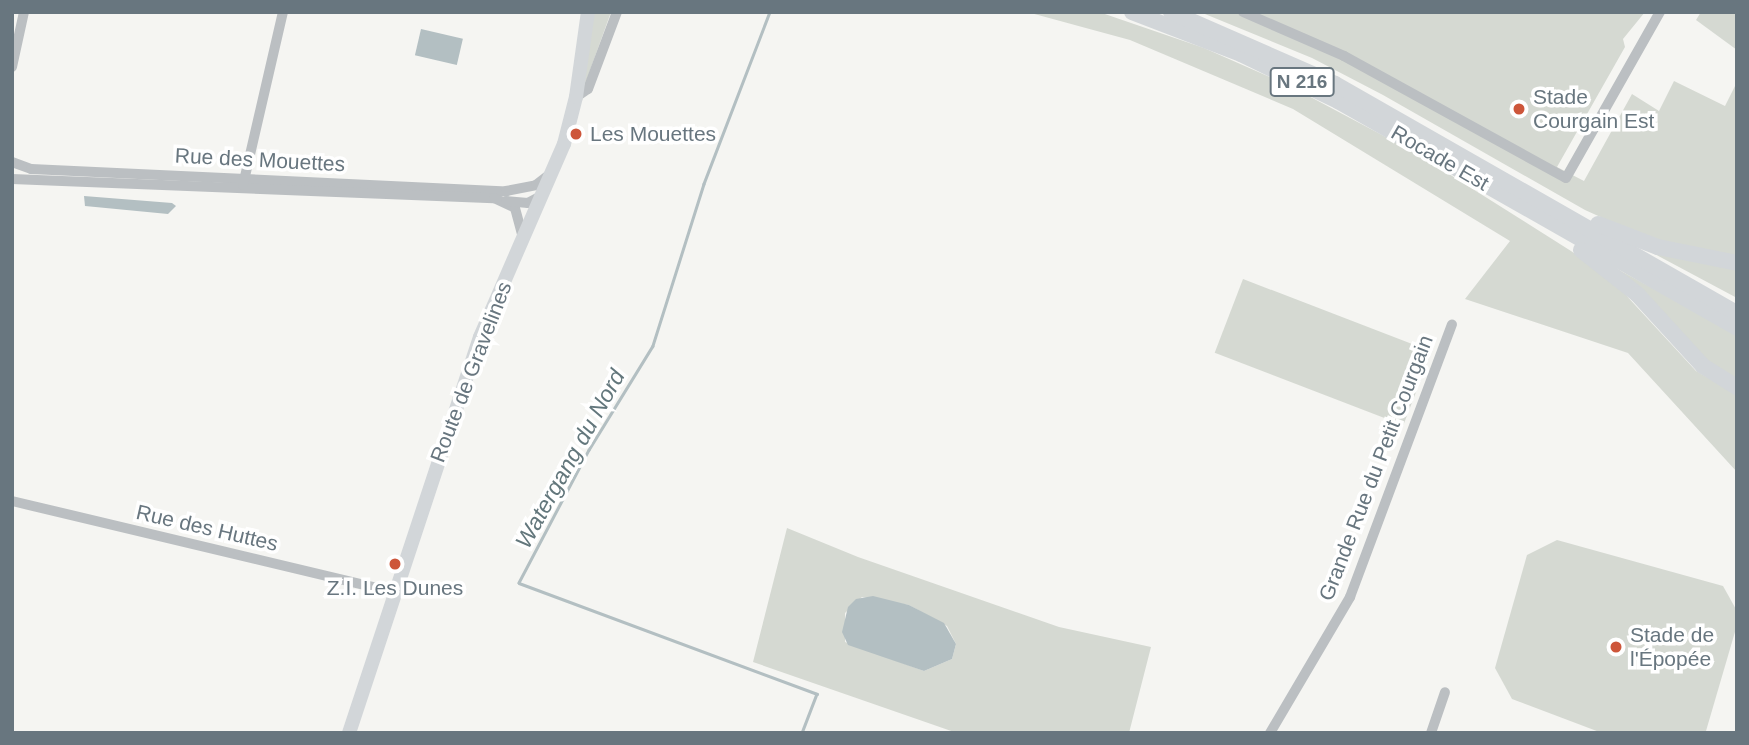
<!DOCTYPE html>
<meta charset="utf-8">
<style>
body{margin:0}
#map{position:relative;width:1749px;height:745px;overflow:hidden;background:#f5f5f2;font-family:Helvetica,sans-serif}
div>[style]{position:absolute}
.green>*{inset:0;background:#d5d9d2;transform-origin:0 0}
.water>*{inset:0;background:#b3bfc2;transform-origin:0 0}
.stream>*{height:2.5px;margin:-1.25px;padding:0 1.25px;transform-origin:1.25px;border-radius:1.25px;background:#b3bfc2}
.minor>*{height:10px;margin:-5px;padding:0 5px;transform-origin:5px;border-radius:5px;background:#bbbfc2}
.major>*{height:14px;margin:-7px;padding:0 7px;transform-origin:7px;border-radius:7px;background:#d2d6d9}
.highway>*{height:16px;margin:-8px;padding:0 8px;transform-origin:8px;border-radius:8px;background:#d2d6d9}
.dots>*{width:19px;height:19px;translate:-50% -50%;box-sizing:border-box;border:4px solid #fff;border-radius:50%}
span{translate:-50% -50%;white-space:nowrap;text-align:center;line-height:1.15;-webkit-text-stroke:7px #fff;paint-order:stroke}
.shield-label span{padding:2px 5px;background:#fff;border:2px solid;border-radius:5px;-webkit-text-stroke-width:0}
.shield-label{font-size:19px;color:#68767f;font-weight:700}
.poi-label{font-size:21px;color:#68767f}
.left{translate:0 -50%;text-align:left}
.street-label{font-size:21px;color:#68767f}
.water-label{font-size:23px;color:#63777c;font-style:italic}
.frame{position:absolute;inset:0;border:14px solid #68767f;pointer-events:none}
</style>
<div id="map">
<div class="green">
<i style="clip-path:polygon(593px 12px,611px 12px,584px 87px)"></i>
<i style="clip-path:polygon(1027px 12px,1099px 12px,1204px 48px,1288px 85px,1414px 152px,1571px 251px,1612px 280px,1696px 371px,1737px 394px,1737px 472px,1628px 353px,1465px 299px,1510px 241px,1293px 109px,1130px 40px)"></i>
<i style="clip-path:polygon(1200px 12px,1645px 12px,1623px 39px,1625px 47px,1557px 167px,1584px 181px,1632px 94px,1659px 111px,1674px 81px,1725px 106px,1737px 82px,1737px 298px,1634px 243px,1627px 229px,1585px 210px,1383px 95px,1312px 58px)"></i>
<i style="clip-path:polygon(1701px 12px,1737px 12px,1737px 50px,1696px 20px)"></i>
<i style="clip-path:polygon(1608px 264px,1737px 334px,1737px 381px,1708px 367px)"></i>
<i style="left:1243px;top:279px;width:202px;height:79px;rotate:21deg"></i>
<i style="clip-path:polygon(evenodd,787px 528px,858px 557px,1059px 627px,1151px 647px,1129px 733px,957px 733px,753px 662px,787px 528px,862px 597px,909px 605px,947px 626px,956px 644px,952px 659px,924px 671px,845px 642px,845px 613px,862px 597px)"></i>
<i style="clip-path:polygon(1557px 540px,1723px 586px,1737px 611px,1737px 625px,1706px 731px,1602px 733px,1512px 699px,1495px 668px,1527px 555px)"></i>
</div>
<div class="water">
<i style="left:421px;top:29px;width:43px;height:27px;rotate:13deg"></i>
<i style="clip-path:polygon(84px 196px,172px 203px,176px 206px,168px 214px,85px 206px)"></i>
<i style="clip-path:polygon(873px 596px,909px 605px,944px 623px,956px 644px,952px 659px,924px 671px,848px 645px,842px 632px,848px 607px,856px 599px)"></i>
</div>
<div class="stream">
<i style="left:770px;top:12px;width:184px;rotate:111deg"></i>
<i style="left:704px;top:184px;width:170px;rotate:107.5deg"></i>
<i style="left:653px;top:346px;width:122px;rotate:121.6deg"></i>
<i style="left:589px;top:450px;width:150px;rotate:117.8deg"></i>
<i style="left:519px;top:583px;width:318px;rotate:20.4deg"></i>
<i style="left:817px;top:694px;width:42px;rotate:111deg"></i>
</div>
<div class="minor">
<i style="left:1243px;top:12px;width:110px;rotate:23.5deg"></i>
<i style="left:1344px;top:56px;width:253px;rotate:28.8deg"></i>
<i style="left:1566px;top:178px;width:191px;rotate:-60.5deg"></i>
<i style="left:12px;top:67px;width:56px;rotate:-77.7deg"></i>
<i style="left:576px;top:97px;width:14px;rotate:-34deg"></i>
<i style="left:588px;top:89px;width:82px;rotate:-69.4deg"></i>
<i style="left:12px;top:162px;width:20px;rotate:20deg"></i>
<i style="left:31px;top:169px;width:476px;rotate:2.7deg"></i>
<i style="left:506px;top:191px;width:31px;rotate:-11deg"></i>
<i style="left:536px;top:185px;width:16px;rotate:-38deg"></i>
<i style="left:12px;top:179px;width:482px;rotate:2.3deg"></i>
<i style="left:494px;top:198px;width:23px;rotate:25deg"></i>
<i style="left:515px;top:208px;width:30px;rotate:75deg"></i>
<i style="left:243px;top:185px;width:178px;rotate:-77deg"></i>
<i style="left:506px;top:201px;width:22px;rotate:5deg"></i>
<i style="left:528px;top:203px;width:17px;rotate:-28deg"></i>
<i style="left:12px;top:501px;width:392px;rotate:13.4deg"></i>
<i style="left:1270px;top:733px;width:158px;rotate:-59.5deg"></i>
<i style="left:1350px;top:597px;width:291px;rotate:-69.5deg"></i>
<i style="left:1431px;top:733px;width:43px;rotate:-71.1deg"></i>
</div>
<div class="major">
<i style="left:349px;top:733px;width:417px;rotate:-71.7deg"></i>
<i style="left:480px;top:337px;width:210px;rotate:-66.5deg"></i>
<i style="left:564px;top:144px;width:49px;rotate:-75.7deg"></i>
<i style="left:576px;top:97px;width:86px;rotate:-82deg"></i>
</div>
<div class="highway">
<i style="left:1132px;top:12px;width:117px;rotate:21.1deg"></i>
<i style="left:1241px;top:54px;width:108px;rotate:25.9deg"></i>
<i style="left:1338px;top:101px;width:459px;rotate:29.6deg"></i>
<i style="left:1171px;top:12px;width:179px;rotate:23.7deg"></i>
<i style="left:1335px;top:84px;width:463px;rotate:29.7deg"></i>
<i style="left:1598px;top:224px;width:64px;rotate:21deg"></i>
<i style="left:1658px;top:247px;width:81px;rotate:11.4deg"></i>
<i style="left:1581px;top:250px;width:71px;rotate:38.2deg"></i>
<i style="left:1637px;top:294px;width:98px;rotate:47.5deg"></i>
<i style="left:1703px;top:366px;width:40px;rotate:32deg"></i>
</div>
<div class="dots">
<i style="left:1519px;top:109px;background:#cd563a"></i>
<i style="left:576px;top:134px;background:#cd563a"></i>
<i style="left:395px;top:564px;background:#cd563a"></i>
<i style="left:1616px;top:647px;background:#cd563a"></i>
</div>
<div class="shield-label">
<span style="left:1302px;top:82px">N 216</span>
</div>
<div class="poi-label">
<span class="left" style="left:1533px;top:109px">Stade<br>Courgain Est</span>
<span class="left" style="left:590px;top:134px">Les Mouettes</span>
<span style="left:395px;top:588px">Z.I. Les Dunes</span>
<span class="left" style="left:1630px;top:647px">Stade de<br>l'Épopée</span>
</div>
<div class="street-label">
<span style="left:1440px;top:158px;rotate:30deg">Rocade Est</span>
<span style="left:260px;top:160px;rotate:3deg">Rue des Mouettes</span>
<span style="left:471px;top:372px;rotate:-69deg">Route de Gravelines</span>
<span style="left:1376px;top:468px;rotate:-69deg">Grande Rue du Petit Courgain</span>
<span style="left:207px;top:528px;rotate:13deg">Rue des Huttes</span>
</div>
<div class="water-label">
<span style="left:570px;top:459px;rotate:-61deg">Watergang du Nord</span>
</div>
<div class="frame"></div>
</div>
